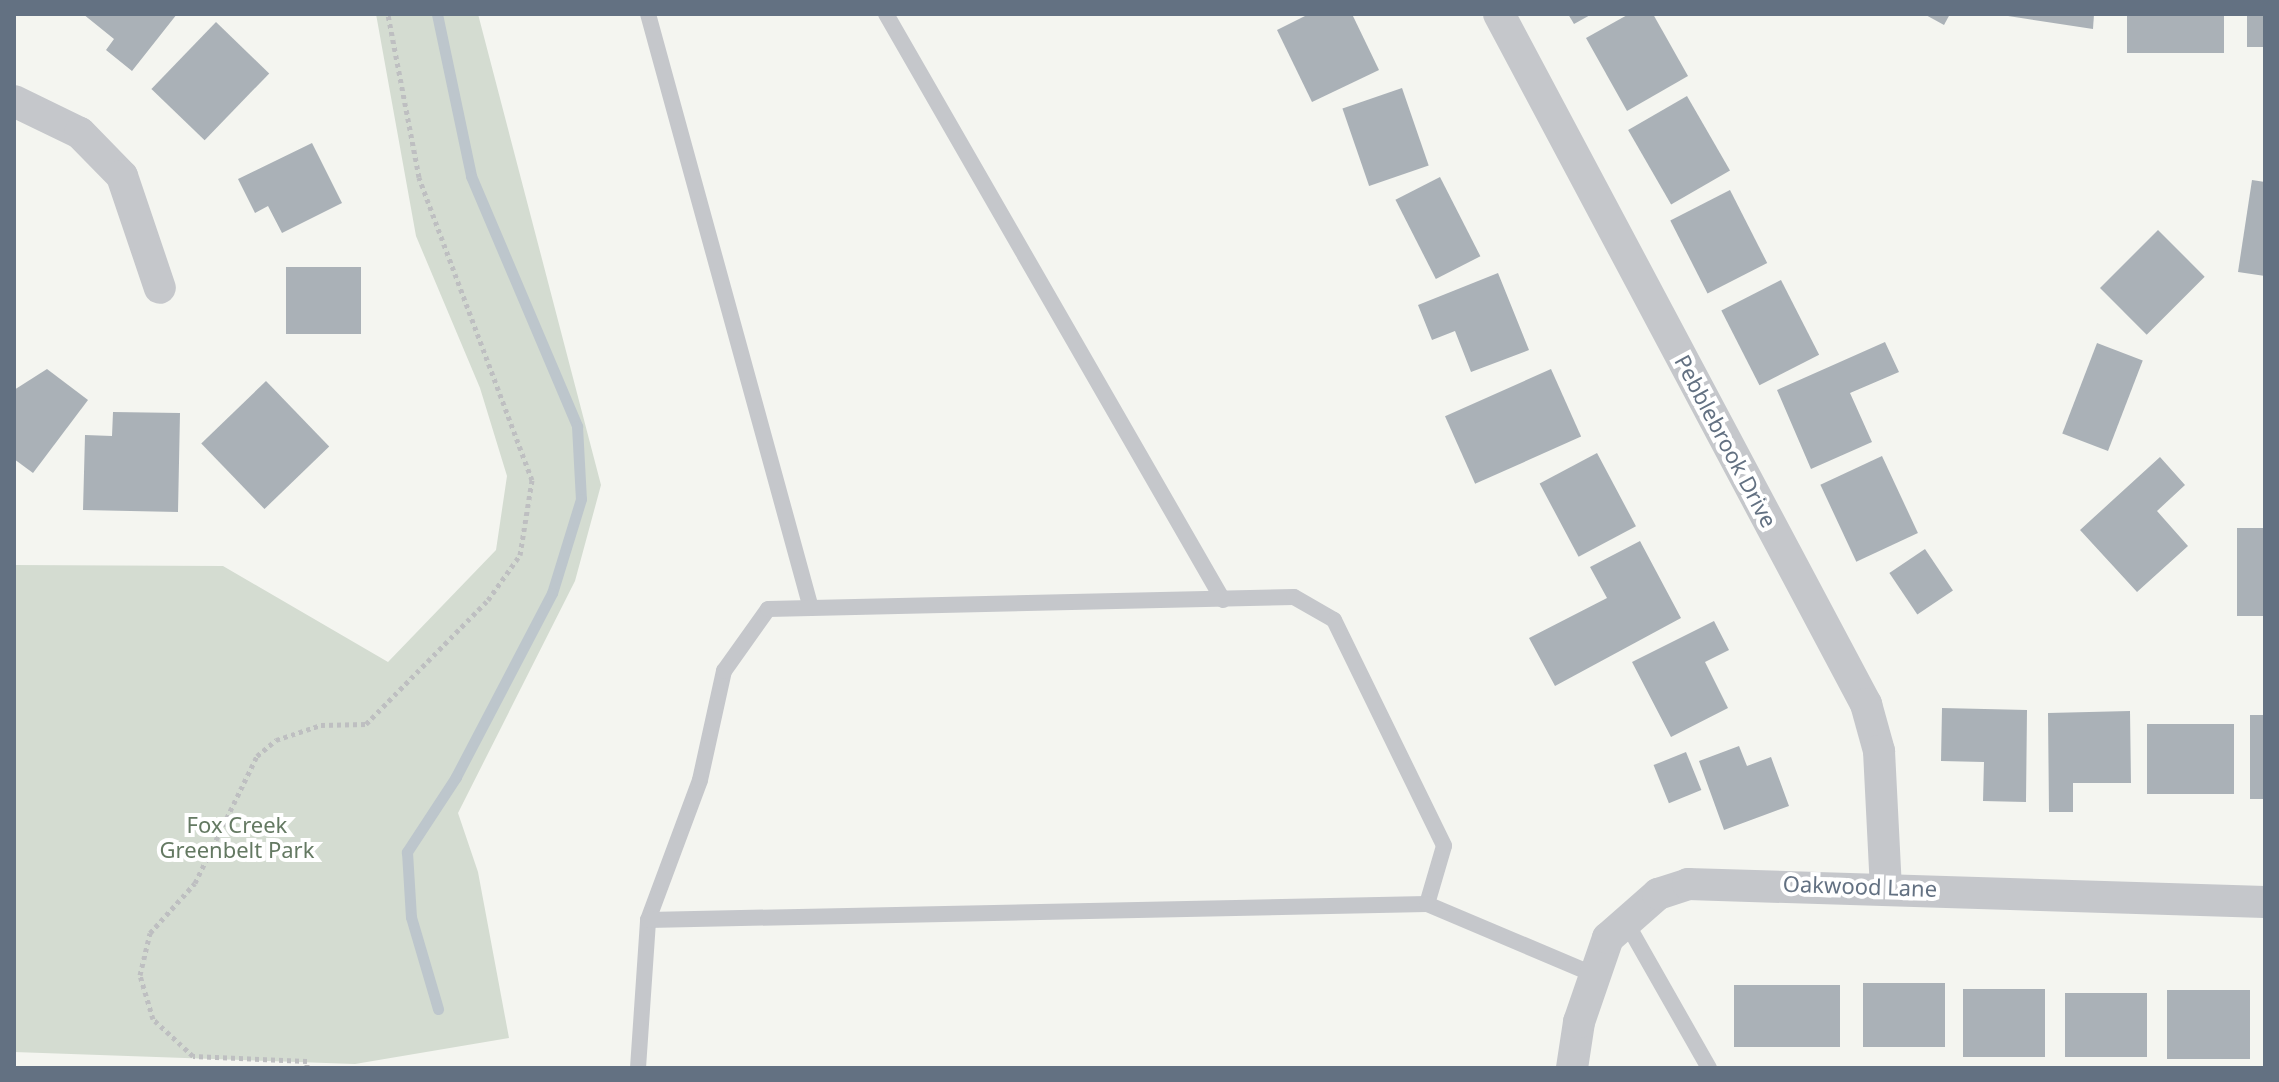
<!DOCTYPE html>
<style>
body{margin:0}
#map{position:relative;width:2279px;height:1082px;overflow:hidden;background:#f4f5f0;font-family:"Noto Sans",sans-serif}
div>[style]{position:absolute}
.green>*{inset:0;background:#d4dcd1}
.stream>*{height:11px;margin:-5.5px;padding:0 5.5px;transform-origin:5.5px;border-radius:5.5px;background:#bdc6cc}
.building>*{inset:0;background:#aab1b7;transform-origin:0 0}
.path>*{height:5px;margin-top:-2.5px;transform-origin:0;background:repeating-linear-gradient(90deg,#bebfc1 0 4px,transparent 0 8px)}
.lane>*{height:16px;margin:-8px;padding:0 8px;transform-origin:8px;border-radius:8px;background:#c5c7cb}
.street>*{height:32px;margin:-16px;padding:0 16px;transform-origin:16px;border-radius:16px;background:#c5c7cb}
span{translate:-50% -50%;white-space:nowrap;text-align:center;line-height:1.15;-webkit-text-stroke:8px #fff;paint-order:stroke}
.street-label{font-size:22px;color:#637182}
.park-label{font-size:22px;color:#647962}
.frame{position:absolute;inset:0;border:16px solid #637182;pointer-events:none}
</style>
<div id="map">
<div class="green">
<i style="clip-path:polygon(376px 14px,478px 14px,601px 485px,575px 581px,458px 813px,478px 872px,509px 1038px,355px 1064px,14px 1052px,14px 565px,223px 566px,388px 662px,496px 550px,507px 476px,480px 388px,416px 236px)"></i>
</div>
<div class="stream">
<i style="left:437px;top:14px;width:166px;rotate:78.1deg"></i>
<i style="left:471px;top:176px;width:272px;rotate:67deg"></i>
<i style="left:577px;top:426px;width:73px;rotate:86.9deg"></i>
<i style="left:581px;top:499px;width:98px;rotate:107.1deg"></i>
<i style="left:552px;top:593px;width:208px;rotate:117.6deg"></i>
<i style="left:456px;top:777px;width:90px;rotate:123.2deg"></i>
<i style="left:407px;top:852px;width:65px;rotate:86.5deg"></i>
<i style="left:411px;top:917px;width:96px;rotate:73.6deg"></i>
</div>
<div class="building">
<i style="clip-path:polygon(83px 14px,177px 14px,132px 71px,106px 50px,114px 39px)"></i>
<i style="clip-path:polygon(1309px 14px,1352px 14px,1379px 70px,1312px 102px,1277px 30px)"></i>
<i style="clip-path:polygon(1568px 14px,1592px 14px,1574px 24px)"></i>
<i style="clip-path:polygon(1629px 14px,1653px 14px,1688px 76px,1627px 111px,1586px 38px)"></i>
<i style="clip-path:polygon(1924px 14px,1950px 14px,1944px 25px)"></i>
<i style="clip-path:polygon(1995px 14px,2094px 14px,2093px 29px)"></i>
<i style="left:2127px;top:14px;width:97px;height:39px"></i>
<i style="left:2247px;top:14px;width:18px;height:33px"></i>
<i style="left:216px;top:22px;width:74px;height:93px;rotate:44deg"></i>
<i style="left:1402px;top:88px;width:82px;height:63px;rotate:71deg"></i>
<i style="left:1687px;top:96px;width:86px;height:68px;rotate:60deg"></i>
<i style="clip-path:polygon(312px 143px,342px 203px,282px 233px,268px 206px,255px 213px,238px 179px)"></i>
<i style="left:1440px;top:177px;width:89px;height:50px;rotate:63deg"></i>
<i style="clip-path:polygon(2252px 180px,2265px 182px,2265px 276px,2238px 272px)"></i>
<i style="left:1730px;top:190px;width:82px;height:67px;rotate:63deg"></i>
<i style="left:2158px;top:230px;width:66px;height:82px;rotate:45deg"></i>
<i style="left:286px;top:267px;width:75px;height:67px"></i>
<i style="clip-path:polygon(1498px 273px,1529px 350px,1471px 372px,1455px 331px,1432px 340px,1418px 305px)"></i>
<i style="left:1781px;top:280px;width:84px;height:67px;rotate:63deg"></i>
<i style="clip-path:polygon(1885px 342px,1899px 372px,1850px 393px,1872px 442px,1811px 469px,1777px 390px)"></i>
<i style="left:2097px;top:343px;width:49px;height:97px;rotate:21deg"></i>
<i style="clip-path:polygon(47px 369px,88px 400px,33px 473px,14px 459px,14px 390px)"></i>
<i style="left:1551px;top:369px;width:74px;height:116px;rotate:66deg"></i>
<i style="left:266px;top:381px;width:91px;height:90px;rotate:46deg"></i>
<i style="clip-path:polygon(113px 412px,180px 413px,178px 512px,83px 510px,85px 435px,112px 436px)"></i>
<i style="left:1597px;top:453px;width:83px;height:65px;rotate:62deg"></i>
<i style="left:1882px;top:456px;width:85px;height:68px;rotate:65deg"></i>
<i style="clip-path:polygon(2160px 457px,2185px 485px,2157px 511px,2188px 546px,2137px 592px,2080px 530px)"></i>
<i style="left:2237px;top:528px;width:28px;height:88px"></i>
<i style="clip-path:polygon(1640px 541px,1681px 618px,1555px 686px,1529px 638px,1607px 598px,1590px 567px)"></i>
<i style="left:1925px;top:549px;width:50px;height:43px;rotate:56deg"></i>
<i style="clip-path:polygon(1714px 621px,1729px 650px,1705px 662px,1728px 708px,1671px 737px,1632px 662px)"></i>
<i style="clip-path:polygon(1942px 708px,2027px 710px,2026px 802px,1983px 801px,1984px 762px,1941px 761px)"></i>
<i style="clip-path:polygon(2130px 711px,2131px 783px,2073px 783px,2073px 812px,2049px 812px,2048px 713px)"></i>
<i style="left:2250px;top:715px;width:15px;height:84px"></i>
<i style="left:2147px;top:724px;width:87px;height:70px"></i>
<i style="clip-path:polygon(1739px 746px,1747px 766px,1771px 757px,1789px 806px,1724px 830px,1699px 761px)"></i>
<i style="left:1686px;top:752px;width:41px;height:35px;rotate:68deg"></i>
<i style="left:1863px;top:983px;width:82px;height:64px"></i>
<i style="left:1734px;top:985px;width:106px;height:62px"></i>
<i style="left:1963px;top:989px;width:82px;height:68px"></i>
<i style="left:2167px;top:990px;width:83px;height:69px"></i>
<i style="left:2065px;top:993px;width:82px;height:64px"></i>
</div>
<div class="path">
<i style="left:307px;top:1068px;width:7px;rotate:-90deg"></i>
<i style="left:307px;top:1061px;width:114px;rotate:-177.5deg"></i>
<i style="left:193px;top:1056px;width:54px;rotate:-137.2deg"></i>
<i style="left:153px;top:1019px;width:46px;rotate:-106.5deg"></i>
<i style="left:140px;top:975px;width:43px;rotate:-76.6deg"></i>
<i style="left:150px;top:933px;width:67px;rotate:-48deg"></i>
<i style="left:195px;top:883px;width:141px;rotate:-64deg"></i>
<i style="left:257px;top:756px;width:25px;rotate:-40deg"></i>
<i style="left:276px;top:740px;width:47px;rotate:-18.4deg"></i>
<i style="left:321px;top:725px;width:45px;rotate:-1.3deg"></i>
<i style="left:366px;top:724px;width:174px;rotate:-45.5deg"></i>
<i style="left:488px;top:600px;width:55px;rotate:-54.6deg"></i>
<i style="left:520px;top:555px;width:76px;rotate:-80.9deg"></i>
<i style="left:532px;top:480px;width:323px;rotate:-110.5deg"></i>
<i style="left:419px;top:177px;width:166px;rotate:-100.8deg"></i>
</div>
<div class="lane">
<i style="left:648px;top:14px;width:616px;rotate:74.66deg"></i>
<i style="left:886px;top:14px;width:676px;rotate:60.1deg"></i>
<i style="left:648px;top:920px;width:149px;rotate:-69.6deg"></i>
<i style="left:700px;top:780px;width:112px;rotate:-77.6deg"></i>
<i style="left:724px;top:671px;width:76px;rotate:-54.6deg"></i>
<i style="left:768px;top:609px;width:526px;rotate:-1.31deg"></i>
<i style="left:1294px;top:597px;width:46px;rotate:29.9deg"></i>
<i style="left:1334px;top:620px;width:251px;rotate:64deg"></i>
<i style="left:1444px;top:846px;width:60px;rotate:106.3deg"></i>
<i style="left:1626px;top:922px;width:168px;rotate:60.4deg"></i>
<i style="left:638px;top:1068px;width:148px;rotate:-86.1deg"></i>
<i style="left:648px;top:920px;width:779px;rotate:-1.18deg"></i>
<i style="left:1427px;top:904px;width:180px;rotate:22.9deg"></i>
</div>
<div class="street">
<i style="left:1499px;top:14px;width:782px;rotate:61.99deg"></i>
<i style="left:1866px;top:704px;width:49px;rotate:74.5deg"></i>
<i style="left:1879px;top:751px;width:136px;rotate:87.1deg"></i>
<i style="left:14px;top:101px;width:73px;rotate:25.9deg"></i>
<i style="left:80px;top:133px;width:60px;rotate:45.7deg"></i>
<i style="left:122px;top:176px;width:118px;rotate:71.3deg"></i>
<i style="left:1572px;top:1068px;width:47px;rotate:-81.3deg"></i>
<i style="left:1579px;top:1022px;width:89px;rotate:-71deg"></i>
<i style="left:1608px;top:938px;width:67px;rotate:-41.3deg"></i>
<i style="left:1658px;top:894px;width:32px;rotate:-18deg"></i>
<i style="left:1688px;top:884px;width:577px;rotate:1.79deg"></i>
</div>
<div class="street-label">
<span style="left:1726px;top:441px;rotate:62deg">Pebblebrook Drive</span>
<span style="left:1860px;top:886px;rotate:2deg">Oakwood Lane</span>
</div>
<div class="park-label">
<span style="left:237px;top:837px">Fox Creek<br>Greenbelt Park</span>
</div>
<div class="frame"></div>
</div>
